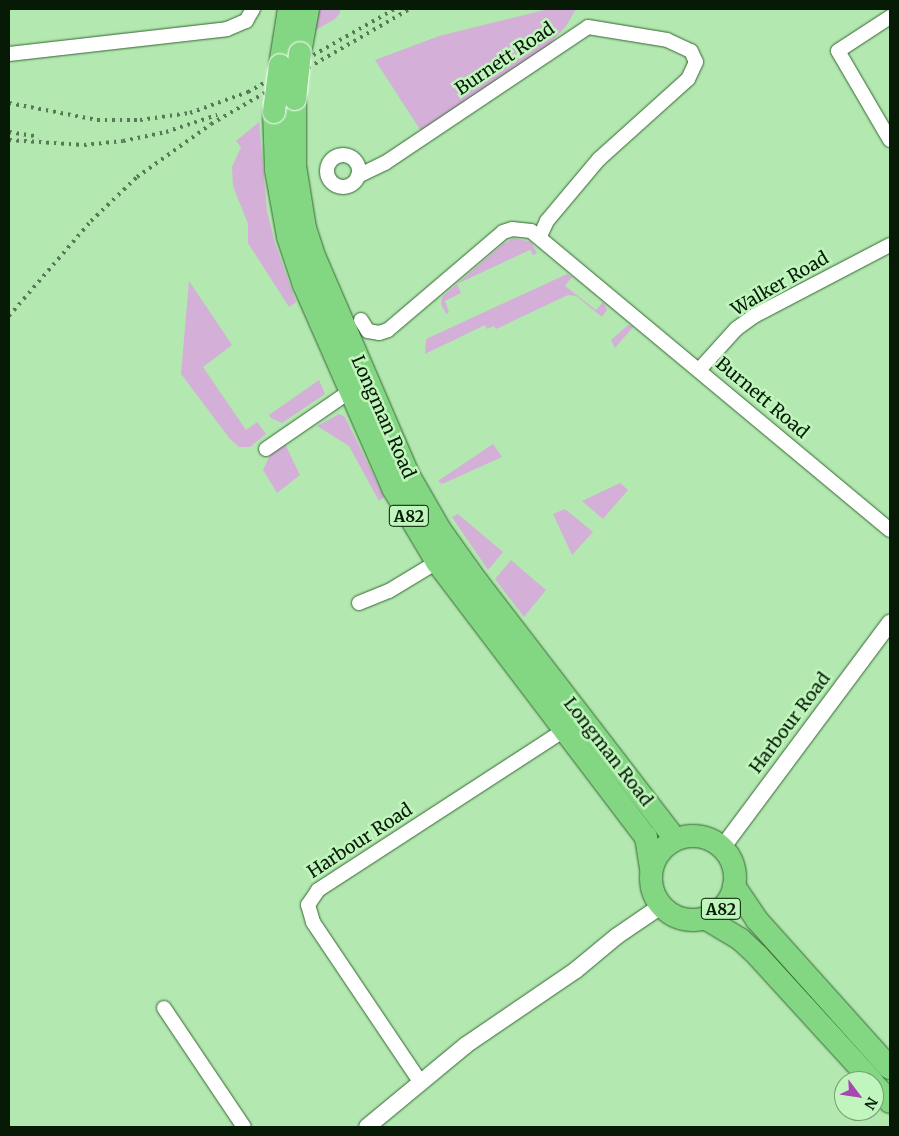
<!DOCTYPE html>
<style>
body{margin:0}
#map{position:relative;width:899px;height:1136px;overflow:hidden;background:#b3e9b0;font-family:Merriweather,serif}
div>[style]{position:absolute}
.green>*{inset:0;background:#d4afd7}
.roads{filter:drop-shadow(0 0 1px #356533) drop-shadow(0 0 1px #356533)}
.minor>*{height:14px;margin:-7px;padding:0 7px;transform-origin:7px;border-radius:7px;background:#fff}
.minor>.ring{margin:-7px;padding:0;box-sizing:content-box;background:none;border:14px solid #fff;border-radius:50%}
.tertiary>*{height:16px;margin:-8px;padding:0 8px;transform-origin:8px;border-radius:8px;background:#fff}
.trunk>*{height:22px;margin:-11px;padding:0 11px;transform-origin:11px;border-radius:11px;background:#83d682}
.trunk>.ring{margin:-11px;padding:0;box-sizing:content-box;background:none;border:22px solid #83d682;border-radius:50%}
.rail>*{height:4px;margin-top:-2px;transform-origin:0;background:repeating-linear-gradient(90deg,#567a55 0 2.5px,transparent 0 7.5px)}
.bridges{filter:drop-shadow(0 0 1px #fff) drop-shadow(0 0 1px #fff)}
.trunk-bridge>*{height:22px;margin:-11px;padding:0 11px;transform-origin:11px;border-radius:11px;background:#83d682}
span{translate:-50% -50%;white-space:nowrap;text-align:center;line-height:1.15;-webkit-text-stroke:5px #c0f6bd;paint-order:stroke}
.shield-label span{padding:1px 4px;background:#c0f6bd;border:1px solid;border-radius:4px;-webkit-text-stroke-width:0}
.shield-label{font-size:16px;color:#061a06;font-weight:700}
.street-label{font-size:18px;color:#061a06}
.frame{position:absolute;inset:0;border:10px solid #061a06;pointer-events:none}
.north{position:absolute;left:834px;top:1071px;width:50px;height:50px;box-sizing:border-box;background:#c0f6bd;border:1px solid #769e74;border-radius:50%;rotate:121deg;font-size:14px;font-weight:700;line-height:20px;text-align:center;color:#061a06}
.north::after{content:'';display:block;margin:auto;width:18px;height:22px;background:#a748b2;clip-path:polygon(50% 0,100% 100%,50% 72%,0 100%)}
</style>
<div id="map">
<div class="green">
<i style="clip-path:polygon(317px 9px,340px 9px,340px 13px,335px 19px,314px 31px)"></i>
<i style="clip-path:polygon(548px 9px,576px 9px,566px 26px,548px 46px,421px 131px,375px 60px,439px 36px)"></i>
<i style="clip-path:polygon(259px 122px,267px 211px,275px 243px,296px 302px,289px 307px,248px 243px,248px 224px,233px 186px,232px 167px,241px 147px,236px 141px)"></i>
<i style="clip-path:polygon(514px 238px,531px 242px,537px 253px,533px 255px,530px 250px,457px 284px,461px 293px,445px 301px,449px 312px,446px 314px,441px 304px,442px 297px,503px 244px)"></i>
<i style="clip-path:polygon(567px 274px,572px 277px,565px 286px,596px 310px,603px 302px,605px 305px,607px 310px,602px 317px,576px 296px,568px 295px,496px 329px,494px 326px,487px 329px,485px 325px,425px 354px,426px 339px)"></i>
<i style="clip-path:polygon(189px 281px,232px 345px,203px 367px,246px 430px,257px 422px,266px 434px,250px 447px,239px 447px,230px 439px,181px 374px)"></i>
<i style="clip-path:polygon(628px 325px,634px 326px,615px 348px,611px 340px)"></i>
<i style="clip-path:polygon(319px 380px,325px 394px,282px 423px,271px 418px,269px 415px)"></i>
<i style="clip-path:polygon(339px 414px,345px 417px,384px 497px,379px 501px,349px 446px,317px 426px)"></i>
<i style="clip-path:polygon(285px 444px,300px 475px,277px 493px,263px 470px,270px 455px)"></i>
<i style="clip-path:polygon(493px 444px,502px 457px,442px 484px,438px 481px)"></i>
<i style="clip-path:polygon(620px 483px,628px 490px,603px 519px,582px 501px)"></i>
<i style="clip-path:polygon(565px 509px,593px 532px,572px 555px,553px 514px)"></i>
<i style="clip-path:polygon(458px 514px,503px 552px,488px 570px,452px 517px)"></i>
<i style="clip-path:polygon(511px 560px,546px 590px,524px 617px,495px 579px)"></i>
</div>
<div class="roads">
<div class="minor">
<i style="left:890px;top:17px;width:62px;rotate:146.8deg"></i>
<i style="left:838px;top:51px;width:103px;rotate:59.7deg"></i>
<i style="left:9px;top:54px;width:219px;rotate:-6.5deg"></i>
<i style="left:227px;top:29px;width:21px;rotate:-23deg"></i>
<i style="left:246px;top:21px;width:14px;rotate:-60deg"></i>
<i class="ring" style="left:327px;top:155px;width:18px;height:18px"></i>
<i style="left:358px;top:176px;width:30px;rotate:-26deg"></i>
<i style="left:385px;top:163px;width:244px;rotate:-33.8deg"></i>
<i style="left:588px;top:27px;width:80px;rotate:9.3deg"></i>
<i style="left:667px;top:40px;width:26px;rotate:25deg"></i>
<i style="left:691px;top:51px;width:12px;rotate:66deg"></i>
<i style="left:696px;top:62px;width:19px;rotate:115deg"></i>
<i style="left:688px;top:79px;width:120px;rotate:138deg"></i>
<i style="left:599px;top:159px;width:81px;rotate:130deg"></i>
<i style="left:547px;top:221px;width:17px;rotate:115deg"></i>
<i style="left:361px;top:320px;width:13px;rotate:58deg"></i>
<i style="left:368px;top:331px;width:11px;rotate:10deg"></i>
<i style="left:379px;top:333px;width:9px;rotate:-18deg"></i>
<i style="left:388px;top:330px;width:151px;rotate:-40.4deg"></i>
<i style="left:503px;top:232px;width:9px;rotate:-18deg"></i>
<i style="left:512px;top:229px;width:19px;rotate:6deg"></i>
<i style="left:531px;top:231px;width:467px;rotate:39.8deg"></i>
<i style="left:699px;top:370px;width:55px;rotate:-47.9deg"></i>
<i style="left:736px;top:329px;width:22px;rotate:-36deg"></i>
<i style="left:754px;top:316px;width:153px;rotate:-27.6deg"></i>
<i style="left:266px;top:449px;width:101px;rotate:-34.5deg"></i>
<i style="left:359px;top:603px;width:32px;rotate:-22deg"></i>
<i style="left:389px;top:591px;width:56px;rotate:-31.1deg"></i>
<i style="left:164px;top:1008px;width:143px;rotate:56.1deg"></i>
<i style="left:421px;top:1083px;width:194px;rotate:-123.9deg"></i>
<i style="left:313px;top:922px;width:18px;rotate:-106deg"></i>
<i style="left:308px;top:905px;width:18px;rotate:-56deg"></i>
<i style="left:318px;top:890px;width:293px;rotate:-33deg"></i>
</div>
<div class="tertiary">
<i style="left:722px;top:848px;width:281px;rotate:-53.3deg"></i>
<i style="left:367px;top:1127px;width:129px;rotate:-39.6deg"></i>
<i style="left:466px;top:1045px;width:133px;rotate:-34.3deg"></i>
<i style="left:576px;top:970px;width:53px;rotate:-39.7deg"></i>
<i style="left:617px;top:936px;width:53px;rotate:-34.3deg"></i>
</div>
<div class="trunk">
<i style="left:300px;top:53px;width:45px;rotate:-79.7deg"></i>
<i style="left:280px;top:65px;width:57px;rotate:-80.9deg"></i>
<i style="left:295px;top:99px;width:67px;rotate:90deg"></i>
<i style="left:295px;top:166px;width:63px;rotate:80.8deg"></i>
<i style="left:305px;top:228px;width:32px;rotate:72deg"></i>
<i style="left:315px;top:258px;width:237px;rotate:66.7deg"></i>
<i style="left:409px;top:476px;width:62px;rotate:60.1deg"></i>
<i style="left:440px;top:530px;width:65px;rotate:54.4deg"></i>
<i style="left:478px;top:583px;width:323px;rotate:52.4deg"></i>
<i style="left:274px;top:112px;width:58px;rotate:88deg"></i>
<i style="left:276px;top:170px;width:68px;rotate:79.8deg"></i>
<i style="left:288px;top:237px;width:51px;rotate:71.6deg"></i>
<i style="left:304px;top:285px;width:222px;rotate:66.3deg"></i>
<i style="left:393px;top:488px;width:86px;rotate:59.3deg"></i>
<i style="left:437px;top:562px;width:345px;rotate:52.8deg"></i>
<i style="left:646px;top:837px;width:32px;rotate:81deg"></i>
<i class="ring" style="left:651px;top:836px;width:62px;height:62px"></i>
<i style="left:734px;top:886px;width:41px;rotate:55.9deg"></i>
<i style="left:757px;top:920px;width:199px;rotate:48.1deg"></i>
<i style="left:705px;top:918px;width:41px;rotate:31deg"></i>
<i style="left:740px;top:939px;width:25px;rotate:43deg"></i>
<i style="left:758px;top:956px;width:169px;rotate:47.6deg"></i>
<i style="left:874px;top:1084px;width:24px;rotate:48deg"></i>
</div>
</div>
<div class="rail">
<i style="left:9px;top:103px;width:90px;rotate:10.9deg"></i>
<i style="left:97px;top:120px;width:43px"></i>
<i style="left:140px;top:120px;width:50px;rotate:-8deg"></i>
<i style="left:190px;top:113px;width:62px;rotate:-19.9deg"></i>
<i style="left:248px;top:92px;width:169px;rotate:-29.5deg"></i>
<i style="left:9px;top:132px;width:30px;rotate:9deg"></i>
<i style="left:9px;top:140px;width:75px;rotate:3.8deg"></i>
<i style="left:84px;top:145px;width:39px;rotate:-6deg"></i>
<i style="left:123px;top:141px;width:44px;rotate:-11.8deg"></i>
<i style="left:166px;top:132px;width:54px;rotate:-18.4deg"></i>
<i style="left:9px;top:316px;width:125px;rotate:-49.2deg"></i>
<i style="left:91px;top:221px;width:64px;rotate:-43.7deg"></i>
<i style="left:137px;top:177px;width:91px;rotate:-35.6deg"></i>
<i style="left:211px;top:124px;width:229px;rotate:-30.1deg"></i>
</div>
<div class="bridges">
<div class="trunk-bridge">
<i style="left:295px;top:99px;width:46px;rotate:-83.8deg"></i>
<i style="left:274px;top:112px;width:47px;rotate:-82.7deg"></i>
</div>
</div>
<div class="shield-label">
<span style="left:409px;top:516px">A82</span>
<span style="left:721px;top:909px">A82</span>
</div>
<div class="street-label">
<span style="left:505px;top:59px;rotate:-34deg">Burnett Road</span>
<span style="left:780px;top:284px;rotate:-30deg">Walker Road</span>
<span style="left:762px;top:398px;rotate:40deg">Burnett Road</span>
<span style="left:383px;top:417px;rotate:66deg">Longman Road</span>
<span style="left:790px;top:723px;rotate:-53deg">Harbour Road</span>
<span style="left:608px;top:752px;rotate:52deg">Longman Road</span>
<span style="left:360px;top:841px;rotate:-33deg">Harbour Road</span>
</div>
<div class="frame"></div>
<div class="north">N</div>
</div>
